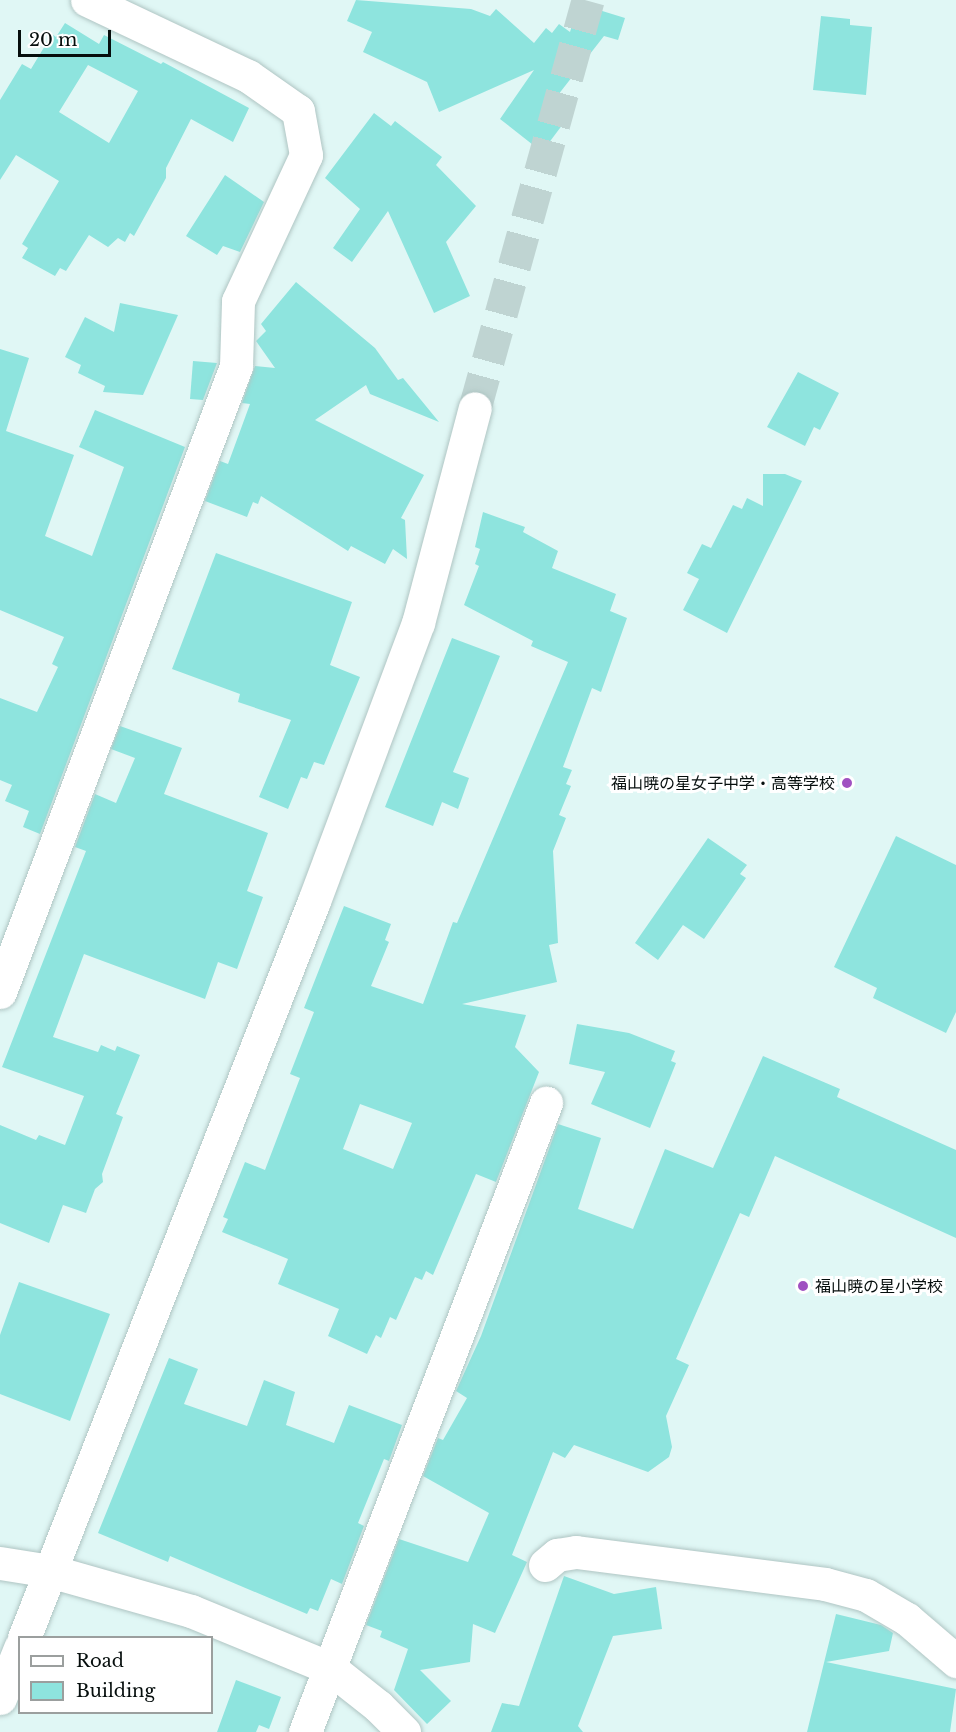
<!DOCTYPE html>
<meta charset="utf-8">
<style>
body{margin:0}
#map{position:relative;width:956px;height:1732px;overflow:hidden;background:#e0f7f5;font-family:"Libre Baskerville","Noto Sans JP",serif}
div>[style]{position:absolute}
.building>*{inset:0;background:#8ee4de}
.tertiary-tunnel>*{height:33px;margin-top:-16.5px;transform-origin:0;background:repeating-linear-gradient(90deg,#bfd4d2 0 33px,transparent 0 49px)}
.roads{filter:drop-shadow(0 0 2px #afc5c3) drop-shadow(0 0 2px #afc5c3)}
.minor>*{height:33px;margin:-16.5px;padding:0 16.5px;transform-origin:16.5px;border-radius:16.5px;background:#fff}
.tertiary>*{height:33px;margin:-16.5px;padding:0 16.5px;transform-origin:16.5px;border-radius:16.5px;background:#fff}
.dots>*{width:16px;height:16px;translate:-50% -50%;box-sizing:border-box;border:3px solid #fff;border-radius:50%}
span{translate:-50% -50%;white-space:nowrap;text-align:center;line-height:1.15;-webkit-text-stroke:6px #fff;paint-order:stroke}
.poi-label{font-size:16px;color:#060e0d}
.right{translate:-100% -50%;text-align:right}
.left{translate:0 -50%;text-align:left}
.legend{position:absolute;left:18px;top:1636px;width:195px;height:78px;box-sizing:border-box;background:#fff;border:2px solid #9b9f9e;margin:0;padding:8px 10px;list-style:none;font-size:18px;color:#060e0d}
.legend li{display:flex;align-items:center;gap:12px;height:30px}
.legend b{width:30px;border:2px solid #9b9f9e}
.scale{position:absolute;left:18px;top:30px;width:93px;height:27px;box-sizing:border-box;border:3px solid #060e0d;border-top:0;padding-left:8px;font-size:18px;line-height:21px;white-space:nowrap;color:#060e0d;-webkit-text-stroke:4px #fff;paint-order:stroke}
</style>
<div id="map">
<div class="building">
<i style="clip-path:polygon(356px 0,471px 9px,490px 16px,496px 9px,534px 43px,546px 28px,552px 33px,559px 24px,570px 32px,577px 9px,597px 15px,599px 10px,625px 18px,618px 40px,604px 36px,558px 95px,575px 108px,542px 152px,500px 119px,534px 70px,439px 112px,427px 82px,363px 52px,372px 32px,347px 21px)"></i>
<i style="clip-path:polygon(821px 16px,850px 19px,850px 25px,872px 27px,866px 95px,813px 90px)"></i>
<i style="clip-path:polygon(evenodd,65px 23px,99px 44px,104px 35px,161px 64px,163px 62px,249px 108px,233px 142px,191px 119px,166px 168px,166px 178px,134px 236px,130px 233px,125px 242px,118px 238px,108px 247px,89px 235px,66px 271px,60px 268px,55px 276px,22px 258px,28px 248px,22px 244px,59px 181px,16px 155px,0 180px,0 100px,22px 64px,31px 69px,52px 34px,56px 37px,65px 23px,88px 65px,138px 91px,109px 143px,59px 112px,88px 65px)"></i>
<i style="clip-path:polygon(374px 113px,391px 126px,395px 121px,442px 157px,436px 165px,476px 206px,446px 242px,470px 296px,434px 313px,388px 211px,352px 262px,333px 248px,360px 209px,325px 178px)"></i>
<i style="clip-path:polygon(225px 175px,264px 202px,240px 252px,223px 246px,217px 255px,186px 236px)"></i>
<i style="clip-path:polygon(296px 282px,375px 348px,398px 380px,403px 378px,439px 422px,370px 394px,366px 385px,315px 420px,424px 475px,401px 518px,405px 520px,407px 559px,393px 549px,385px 564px,351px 546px,348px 551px,261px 496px,258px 504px,253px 502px,247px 517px,205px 501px,220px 461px,228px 464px,250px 404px,242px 403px,255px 366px,275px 368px,256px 341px,266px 331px,261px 324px)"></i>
<i style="clip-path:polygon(120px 303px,178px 315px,143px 395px,103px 392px,105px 386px,78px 373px,81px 365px,65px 357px,85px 317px,114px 332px)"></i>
<i style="clip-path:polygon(0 349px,29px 358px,6px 431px,74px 455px,45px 536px,92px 556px,124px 467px,79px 447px,95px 410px,185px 447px,40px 834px,23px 827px,29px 811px,5px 801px,12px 785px,0 780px,0 698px,37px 712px,58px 667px,52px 664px,64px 637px,0 610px)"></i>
<i style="clip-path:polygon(193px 361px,217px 363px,203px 400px,190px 399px)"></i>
<i style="clip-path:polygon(798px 372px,839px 393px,820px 430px,814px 427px,805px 446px,767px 427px)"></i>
<i style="clip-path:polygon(763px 474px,785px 474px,802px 481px,727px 633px,683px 610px,699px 579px,687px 573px,702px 544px,711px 548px,733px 505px,742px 509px,747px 498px,763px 506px)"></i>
<i style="clip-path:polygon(evenodd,483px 512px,525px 527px,523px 532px,558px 551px,552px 568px,616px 594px,610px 611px,627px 618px,601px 692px,592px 688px,563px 767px,572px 770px,566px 784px,571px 786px,559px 815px,566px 818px,553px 851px,558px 943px,549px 945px,557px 982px,462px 1004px,526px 1015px,515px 1047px,539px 1072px,496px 1182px,476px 1174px,433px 1275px,426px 1271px,422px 1280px,415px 1277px,396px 1320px,390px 1317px,381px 1338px,376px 1335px,367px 1354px,328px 1336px,339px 1309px,278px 1284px,288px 1259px,222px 1232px,228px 1219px,223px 1217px,245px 1162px,265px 1170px,300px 1078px,290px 1074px,314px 1012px,304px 1008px,344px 906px,391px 924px,385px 940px,389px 942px,371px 986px,423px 1004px,453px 922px,457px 923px,568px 662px,531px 646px,533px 641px,464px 605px,479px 566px,475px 564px,480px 549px,475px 547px,483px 512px,360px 1104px,412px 1123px,393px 1169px,343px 1149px,360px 1104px)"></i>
<i style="clip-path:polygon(216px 553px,352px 602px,330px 665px,360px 677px,324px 765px,314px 762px,307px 779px,301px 777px,288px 809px,259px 797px,291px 720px,238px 702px,240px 694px,172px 669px)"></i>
<i style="clip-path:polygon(452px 638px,500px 656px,453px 772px,469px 778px,458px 809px,442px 802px,433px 826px,385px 807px)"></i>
<i style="clip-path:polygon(120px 726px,182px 748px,164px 794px,268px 833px,247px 891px,263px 897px,237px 969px,218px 962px,205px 999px,84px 954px,53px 1037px,98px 1052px,101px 1045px,115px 1051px,117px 1046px,140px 1055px,116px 1114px,123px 1117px,102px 1174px,103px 1182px,95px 1189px,86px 1213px,63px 1205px,49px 1243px,0 1223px,0 1125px,36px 1140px,39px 1135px,65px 1145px,84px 1096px,2px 1067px,86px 851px,75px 847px,95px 794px,116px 803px,135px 758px,111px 749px)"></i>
<i style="clip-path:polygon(896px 836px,956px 865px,956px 1012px,946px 1033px,873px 998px,877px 988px,834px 967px)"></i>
<i style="clip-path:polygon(708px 838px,747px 865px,740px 874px,746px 878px,704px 939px,683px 925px,658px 960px,635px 943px)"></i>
<i style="clip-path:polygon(577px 1024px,629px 1033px,675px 1051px,671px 1061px,676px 1063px,650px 1128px,591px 1104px,605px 1072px,569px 1064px)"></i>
<i style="clip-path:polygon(763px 1056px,840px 1089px,837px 1097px,956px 1150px,956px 1238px,775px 1156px,749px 1217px,740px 1213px,676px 1359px,689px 1365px,666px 1416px,672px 1447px,669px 1457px,648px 1472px,574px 1445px,565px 1458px,553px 1452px,512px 1555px,527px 1562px,495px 1633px,473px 1624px,470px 1662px,420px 1670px,451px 1701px,427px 1724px,394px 1690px,408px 1649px,380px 1637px,382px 1631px,366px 1625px,399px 1539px,468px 1562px,489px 1513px,423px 1476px,438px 1438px,443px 1440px,467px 1398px,456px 1391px,481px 1336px,558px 1124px,601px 1138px,578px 1209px,633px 1229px,665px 1149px,713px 1168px)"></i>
<i style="clip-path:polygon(19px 1282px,110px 1314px,70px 1421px,0 1394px,0 1335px)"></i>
<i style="clip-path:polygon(169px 1358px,198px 1369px,184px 1404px,247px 1426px,264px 1380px,295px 1392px,286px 1425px,334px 1443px,349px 1405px,402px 1425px,389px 1461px,384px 1459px,358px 1523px,364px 1526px,342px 1584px,331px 1579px,318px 1611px,310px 1608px,307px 1614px,170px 1556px,168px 1562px,98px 1533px)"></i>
<i style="clip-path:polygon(564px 1576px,614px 1594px,656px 1587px,662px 1629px,613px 1636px,578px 1726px,583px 1732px,491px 1732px,502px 1703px,519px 1706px)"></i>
<i style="clip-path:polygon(836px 1614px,881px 1625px,893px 1633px,889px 1651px,826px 1662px,956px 1689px,950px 1732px,807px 1732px)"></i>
<i style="clip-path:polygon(236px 1680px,281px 1697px,269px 1729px,259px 1725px,256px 1732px,217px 1732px)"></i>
</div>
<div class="tertiary-tunnel">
<i style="left:475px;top:408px;width:423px;rotate:-74.5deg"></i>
</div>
<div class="roads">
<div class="minor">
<i style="left:0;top:992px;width:669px;rotate:-69.34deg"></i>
<i style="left:236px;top:366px;width:65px;rotate:-88.2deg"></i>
<i style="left:238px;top:301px;width:161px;rotate:-65deg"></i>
<i style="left:306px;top:155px;width:45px;rotate:-100.3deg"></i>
<i style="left:298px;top:111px;width:61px;rotate:-145deg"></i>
<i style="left:248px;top:76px;width:178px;rotate:-154.7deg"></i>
<i style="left:0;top:1563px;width:51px;rotate:9.1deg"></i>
<i style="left:50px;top:1571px;width:147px;rotate:15.8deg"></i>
<i style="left:191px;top:1611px;width:150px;rotate:22.3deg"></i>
<i style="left:330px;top:1668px;width:61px;rotate:38.4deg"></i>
<i style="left:378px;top:1706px;width:37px;rotate:45deg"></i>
<i style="left:545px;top:1565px;width:16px;rotate:-40deg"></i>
<i style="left:557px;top:1555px;width:19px;rotate:-9deg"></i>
<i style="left:576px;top:1552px;width:251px;rotate:7.3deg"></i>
<i style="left:825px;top:1584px;width:42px;rotate:15deg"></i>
<i style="left:866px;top:1595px;width:48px;rotate:30.3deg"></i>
<i style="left:907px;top:1619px;width:65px;rotate:40.6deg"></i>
<i style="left:305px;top:1732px;width:674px;rotate:-69.04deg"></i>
</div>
<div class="tertiary">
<i style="left:24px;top:1638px;width:792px;rotate:-68.52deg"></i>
<i style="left:314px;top:901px;width:297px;rotate:-69.5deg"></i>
<i style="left:418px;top:623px;width:222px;rotate:-75.2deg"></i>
<i style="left:0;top:1698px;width:54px;rotate:-68.2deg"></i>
</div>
</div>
<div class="dots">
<i style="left:847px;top:783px;background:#a050c1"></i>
<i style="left:803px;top:1286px;background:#a050c1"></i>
</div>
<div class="poi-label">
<span class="right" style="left:835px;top:783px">福山暁の星女子中学・高等学校</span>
<span class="left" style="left:815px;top:1286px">福山暁の星小学校</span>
</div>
<ul class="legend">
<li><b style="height:8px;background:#fff"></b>Road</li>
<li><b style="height:16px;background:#8ee4de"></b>Building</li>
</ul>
<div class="scale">20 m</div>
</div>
